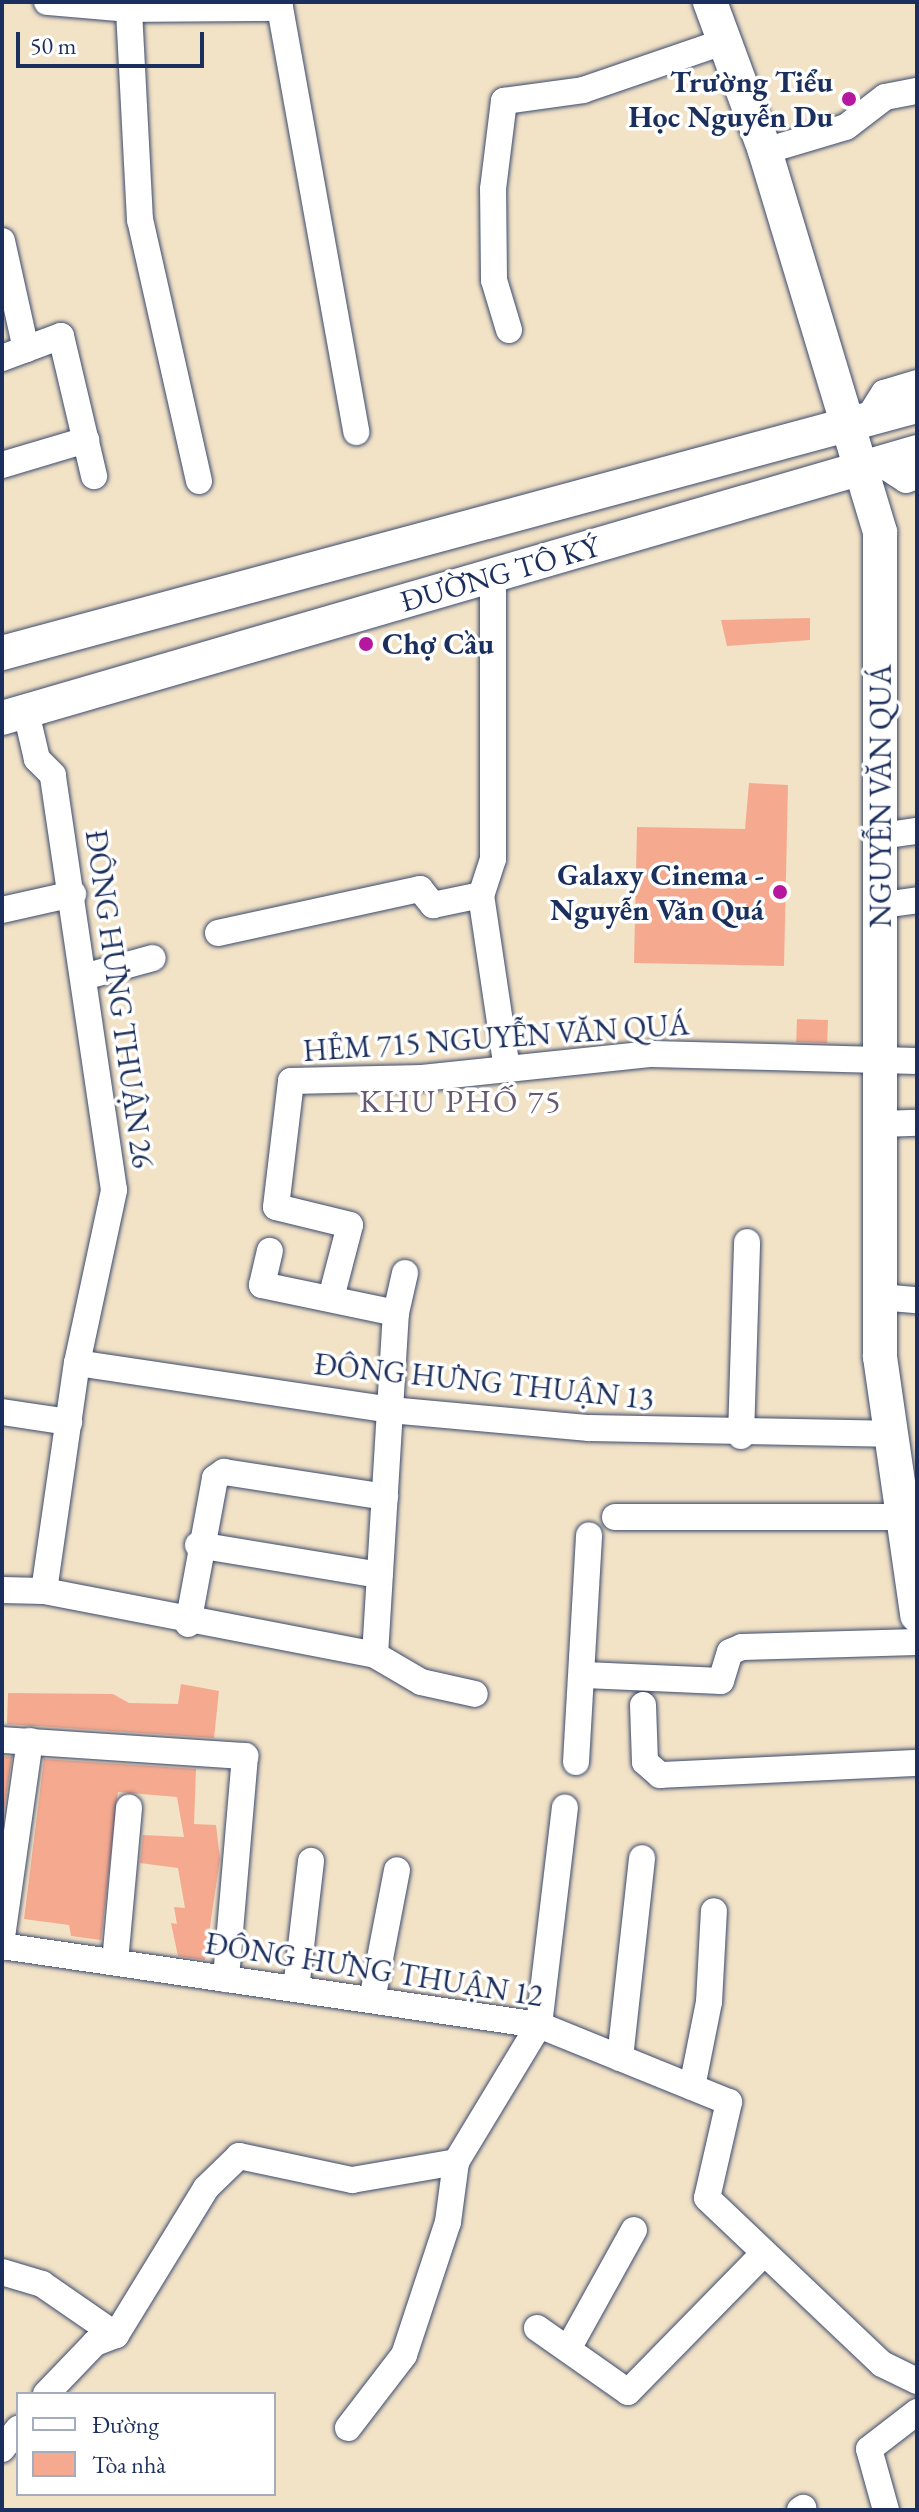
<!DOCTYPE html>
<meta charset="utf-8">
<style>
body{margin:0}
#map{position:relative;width:919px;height:2512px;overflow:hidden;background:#f2e2c6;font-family:"EB Garamond",serif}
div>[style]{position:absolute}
.building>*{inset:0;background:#f5aa90;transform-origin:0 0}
.roads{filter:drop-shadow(0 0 2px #3b4a6e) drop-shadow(0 0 2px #3b4a6e)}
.minor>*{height:26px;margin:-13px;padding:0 13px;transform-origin:13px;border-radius:13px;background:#fff}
.major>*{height:34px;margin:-17px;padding:0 17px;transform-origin:17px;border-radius:17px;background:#fff}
.dots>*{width:22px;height:22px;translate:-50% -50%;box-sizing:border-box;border:4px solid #fff;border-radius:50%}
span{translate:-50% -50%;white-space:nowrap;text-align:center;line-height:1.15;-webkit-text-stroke:7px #fff;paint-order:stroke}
.poi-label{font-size:30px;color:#1b2f5e;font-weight:700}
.right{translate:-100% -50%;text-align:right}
.left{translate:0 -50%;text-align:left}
.street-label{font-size:30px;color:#1b2f5e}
.neighbourhood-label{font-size:32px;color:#675a70;letter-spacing:2px}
.frame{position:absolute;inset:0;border:4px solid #1b2f5e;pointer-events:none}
.legend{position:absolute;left:16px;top:2392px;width:260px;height:104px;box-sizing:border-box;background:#fff;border:2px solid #a4acbf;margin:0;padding:10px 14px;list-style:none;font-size:24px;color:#1b2f5e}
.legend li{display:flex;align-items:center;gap:16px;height:40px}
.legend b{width:40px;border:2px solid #a4acbf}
.scale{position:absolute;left:16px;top:32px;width:188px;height:36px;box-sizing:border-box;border:4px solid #1b2f5e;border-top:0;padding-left:10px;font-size:24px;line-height:28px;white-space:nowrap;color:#1b2f5e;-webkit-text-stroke:6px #fff;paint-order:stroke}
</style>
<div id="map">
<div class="building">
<i style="clip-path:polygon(810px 618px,810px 640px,727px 646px,721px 620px)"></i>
<i style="clip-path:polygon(749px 783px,788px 785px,784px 966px,634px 963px,637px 827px,745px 829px)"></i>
<i style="left:797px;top:1019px;width:31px;height:23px;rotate:2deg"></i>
<i style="clip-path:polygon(181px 1684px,219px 1691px,214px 1738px,7px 1724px,8px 1693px,113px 1694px,129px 1703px,178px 1704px)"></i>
<i style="clip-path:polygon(2px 1756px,12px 1757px,2px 1824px)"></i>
<i style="clip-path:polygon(44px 1759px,196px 1769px,194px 1824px,216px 1825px,220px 1859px,205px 1960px,178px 1956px,171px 1923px,177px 1924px,174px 1907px,185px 1908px,178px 1868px,140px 1863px,143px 1835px,184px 1837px,177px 1797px,118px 1792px,101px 1940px,71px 1936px,69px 1925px,24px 1919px)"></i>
</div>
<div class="roads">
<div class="minor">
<i style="left:47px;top:2px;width:82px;rotate:4.9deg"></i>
<i style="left:279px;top:2px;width:437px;rotate:79.8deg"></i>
<i style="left:765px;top:151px;width:84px;rotate:-16.5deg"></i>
<i style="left:846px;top:127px;width:49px;rotate:-37.6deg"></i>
<i style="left:885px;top:97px;width:33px;rotate:-11deg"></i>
<i style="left:2px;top:241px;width:111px;rotate:77.5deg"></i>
<i style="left:509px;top:330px;width:52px;rotate:-106.7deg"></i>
<i style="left:494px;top:280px;width:91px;rotate:-90.6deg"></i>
<i style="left:493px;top:189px;width:89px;rotate:-82.9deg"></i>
<i style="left:504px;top:101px;width:80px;rotate:-7.9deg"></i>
<i style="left:583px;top:90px;width:148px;rotate:-18.9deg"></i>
<i style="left:2px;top:358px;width:63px;rotate:-20.4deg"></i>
<i style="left:61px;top:336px;width:144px;rotate:76.7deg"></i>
<i style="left:867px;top:420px;width:32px;rotate:-58deg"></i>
<i style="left:884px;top:393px;width:34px;rotate:-17deg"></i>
<i style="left:2px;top:465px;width:88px;rotate:-16.6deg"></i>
<i style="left:883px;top:465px;width:27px;rotate:33deg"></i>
<i style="left:906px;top:480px;width:12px;rotate:-20deg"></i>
<i style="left:199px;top:481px;width:268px;rotate:-102.7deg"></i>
<i style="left:140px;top:220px;width:211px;rotate:-93deg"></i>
<i style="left:129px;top:9px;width:151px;rotate:-0.4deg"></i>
<i style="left:493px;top:576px;width:283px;rotate:90deg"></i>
<i style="left:493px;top:859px;width:38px;rotate:108deg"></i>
<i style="left:481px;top:895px;width:176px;rotate:81.5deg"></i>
<i style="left:881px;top:836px;width:36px;rotate:-8deg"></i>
<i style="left:883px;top:905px;width:34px;rotate:-8deg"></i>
<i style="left:2px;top:910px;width:73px;rotate:-12.7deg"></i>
<i style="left:218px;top:933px;width:207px;rotate:-12.3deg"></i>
<i style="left:420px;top:889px;width:21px;rotate:51deg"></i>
<i style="left:433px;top:905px;width:49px;rotate:-11.8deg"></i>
<i style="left:87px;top:976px;width:68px;rotate:-15.3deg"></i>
<i style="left:881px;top:1124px;width:36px;rotate:-2deg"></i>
<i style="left:880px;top:1297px;width:37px;rotate:5deg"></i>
<i style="left:331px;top:1298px;width:75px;rotate:-75.4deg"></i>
<i style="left:350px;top:1225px;width:76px;rotate:-166.3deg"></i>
<i style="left:276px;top:1207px;width:127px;rotate:-83.2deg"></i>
<i style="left:291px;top:1081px;width:131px;rotate:-1.3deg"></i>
<i style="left:422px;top:1078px;width:231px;rotate:-6deg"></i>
<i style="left:652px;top:1054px;width:265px;rotate:1.5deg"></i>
<i style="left:396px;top:1313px;width:41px;rotate:-77.3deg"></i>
<i style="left:77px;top:1363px;width:317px;rotate:8.5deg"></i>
<i style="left:390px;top:1410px;width:200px;rotate:5.2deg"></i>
<i style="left:589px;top:1428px;width:299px;rotate:1.1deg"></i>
<i style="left:2px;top:1412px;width:68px;rotate:8.5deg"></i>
<i style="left:741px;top:1436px;width:194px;rotate:-88.2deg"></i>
<i style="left:615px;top:1517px;width:284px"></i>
<i style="left:198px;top:1545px;width:184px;rotate:9.4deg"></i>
<i style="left:2px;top:1590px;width:42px;rotate:1.4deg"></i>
<i style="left:44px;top:1591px;width:230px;rotate:-81.8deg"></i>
<i style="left:77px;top:1363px;width:177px;rotate:-77.9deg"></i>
<i style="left:114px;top:1190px;width:419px;rotate:-98.4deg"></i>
<i style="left:53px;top:775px;width:23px;rotate:-135deg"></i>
<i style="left:37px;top:759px;width:48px;rotate:-103.2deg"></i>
<i style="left:44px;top:1591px;width:337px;rotate:10.9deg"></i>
<i style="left:375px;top:1655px;width:343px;rotate:-86.5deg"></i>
<i style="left:396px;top:1313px;width:137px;rotate:-168.2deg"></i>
<i style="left:262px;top:1285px;width:35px;rotate:-77deg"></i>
<i style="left:188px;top:1624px;width:148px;rotate:-79.5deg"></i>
<i style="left:215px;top:1478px;width:11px;rotate:-34deg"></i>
<i style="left:224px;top:1472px;width:163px;rotate:8.8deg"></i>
<i style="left:375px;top:1655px;width:53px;rotate:30.4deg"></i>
<i style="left:421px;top:1682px;width:55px;rotate:12.5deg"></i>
<i style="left:585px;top:1675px;width:136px;rotate:2.5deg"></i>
<i style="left:721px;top:1681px;width:30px;rotate:-73deg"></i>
<i style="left:730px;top:1652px;width:13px;rotate:-23deg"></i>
<i style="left:742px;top:1647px;width:175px;rotate:-1.6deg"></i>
<i style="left:643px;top:1705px;width:57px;rotate:88deg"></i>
<i style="left:645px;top:1762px;width:20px;rotate:41deg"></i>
<i style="left:660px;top:1775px;width:257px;rotate:-2.7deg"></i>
<i style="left:2px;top:1740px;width:244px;rotate:3.8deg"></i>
<i style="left:245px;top:1756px;width:224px;rotate:94.9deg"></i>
<i style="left:576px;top:1762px;width:227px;rotate:-86.7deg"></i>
<i style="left:2px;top:1937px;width:198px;rotate:-81.9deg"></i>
<i style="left:2px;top:1946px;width:543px;rotate:8.37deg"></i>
<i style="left:539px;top:2025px;width:205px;rotate:22.1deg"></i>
<i style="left:729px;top:2102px;width:98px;rotate:102.9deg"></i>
<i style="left:707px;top:2198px;width:241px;rotate:43.5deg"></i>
<i style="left:882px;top:2364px;width:39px;rotate:26deg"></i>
<i style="left:115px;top:1962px;width:155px;rotate:-84.8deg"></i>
<i style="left:296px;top:1989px;width:129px;rotate:-83.3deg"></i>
<i style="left:372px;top:2000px;width:132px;rotate:-79.1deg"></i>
<i style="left:620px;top:2058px;width:201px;rotate:-83.7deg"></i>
<i style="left:692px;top:2087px;width:87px;rotate:-78.7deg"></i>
<i style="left:709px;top:2002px;width:91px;rotate:-86.9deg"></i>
<i style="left:2px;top:2272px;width:42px;rotate:16.7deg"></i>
<i style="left:42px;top:2284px;width:90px;rotate:34.6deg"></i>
<i style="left:537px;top:2328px;width:111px;rotate:35.1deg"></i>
<i style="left:628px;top:2392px;width:193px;rotate:-45.6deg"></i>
<i style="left:568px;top:2349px;width:136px;rotate:-61deg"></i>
<i style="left:46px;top:2394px;width:71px;rotate:-46.1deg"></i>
<i style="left:95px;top:2343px;width:22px;rotate:-21deg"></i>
<i style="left:116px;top:2335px;width:172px;rotate:-58.5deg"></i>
<i style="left:206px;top:2188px;width:46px;rotate:-44.1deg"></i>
<i style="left:239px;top:2156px;width:116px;rotate:12deg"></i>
<i style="left:352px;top:2180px;width:106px;rotate:-9.8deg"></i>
<i style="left:456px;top:2162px;width:160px;rotate:-58.8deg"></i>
<i style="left:539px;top:2025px;width:219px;rotate:-83.2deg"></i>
<i style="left:348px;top:2428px;width:92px;rotate:-52.5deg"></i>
<i style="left:404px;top:2355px;width:140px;rotate:-71.7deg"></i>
<i style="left:448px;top:2222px;width:61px;rotate:-82.4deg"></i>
<i style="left:2px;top:2449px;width:26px;rotate:-51deg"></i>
<i style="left:800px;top:2510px;width:4px;rotate:-34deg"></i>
<i style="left:886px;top:2510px;width:63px;rotate:-105.6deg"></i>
<i style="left:869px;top:2449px;width:61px;rotate:-37.6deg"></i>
</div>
<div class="major">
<i style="left:710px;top:2px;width:159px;rotate:69.7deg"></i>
<i style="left:765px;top:151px;width:398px;rotate:73.2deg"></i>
<i style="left:880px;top:532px;width:825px;rotate:90deg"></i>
<i style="left:880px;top:1357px;width:261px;rotate:81.8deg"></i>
<i style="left:2px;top:653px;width:948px;rotate:-15.11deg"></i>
<i style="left:2px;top:718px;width:953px;rotate:-16.21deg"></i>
</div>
</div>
<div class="dots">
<i style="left:849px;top:99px;background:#b5179e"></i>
<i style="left:366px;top:644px;background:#b5179e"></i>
<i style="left:780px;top:892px;background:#b5179e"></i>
</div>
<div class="poi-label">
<span class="right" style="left:833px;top:99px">Trường Tiểu<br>Học Nguyễn Du</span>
<span class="left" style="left:382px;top:644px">Chợ Cầu</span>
<span class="right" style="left:764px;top:892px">Galaxy Cinema -<br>Nguyễn Văn Quá</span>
</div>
<div class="street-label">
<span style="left:500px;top:574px;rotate:-16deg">ĐƯỜNG TÔ KÝ</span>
<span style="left:881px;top:796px;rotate:-90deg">NGUYỄN VĂN QUÁ</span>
<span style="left:119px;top:999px;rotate:82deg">ĐÔNG HƯNG THUẬN 26</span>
<span style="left:496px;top:1038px;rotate:-4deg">HẺM 715 NGUYỄN VĂN QUÁ</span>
<span style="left:484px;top:1382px;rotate:6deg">ĐÔNG HƯNG THUẬN 13</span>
<span style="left:374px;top:1970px;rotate:9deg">ĐÔNG HƯNG THUẬN 12</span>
</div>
<div class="neighbourhood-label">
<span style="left:461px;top:1101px">KHU PHỐ 75</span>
</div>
<div class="frame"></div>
<ul class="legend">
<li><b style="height:10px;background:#fff"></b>Đường</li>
<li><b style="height:22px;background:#f5aa90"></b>Tòa nhà</li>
</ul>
<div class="scale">50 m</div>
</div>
